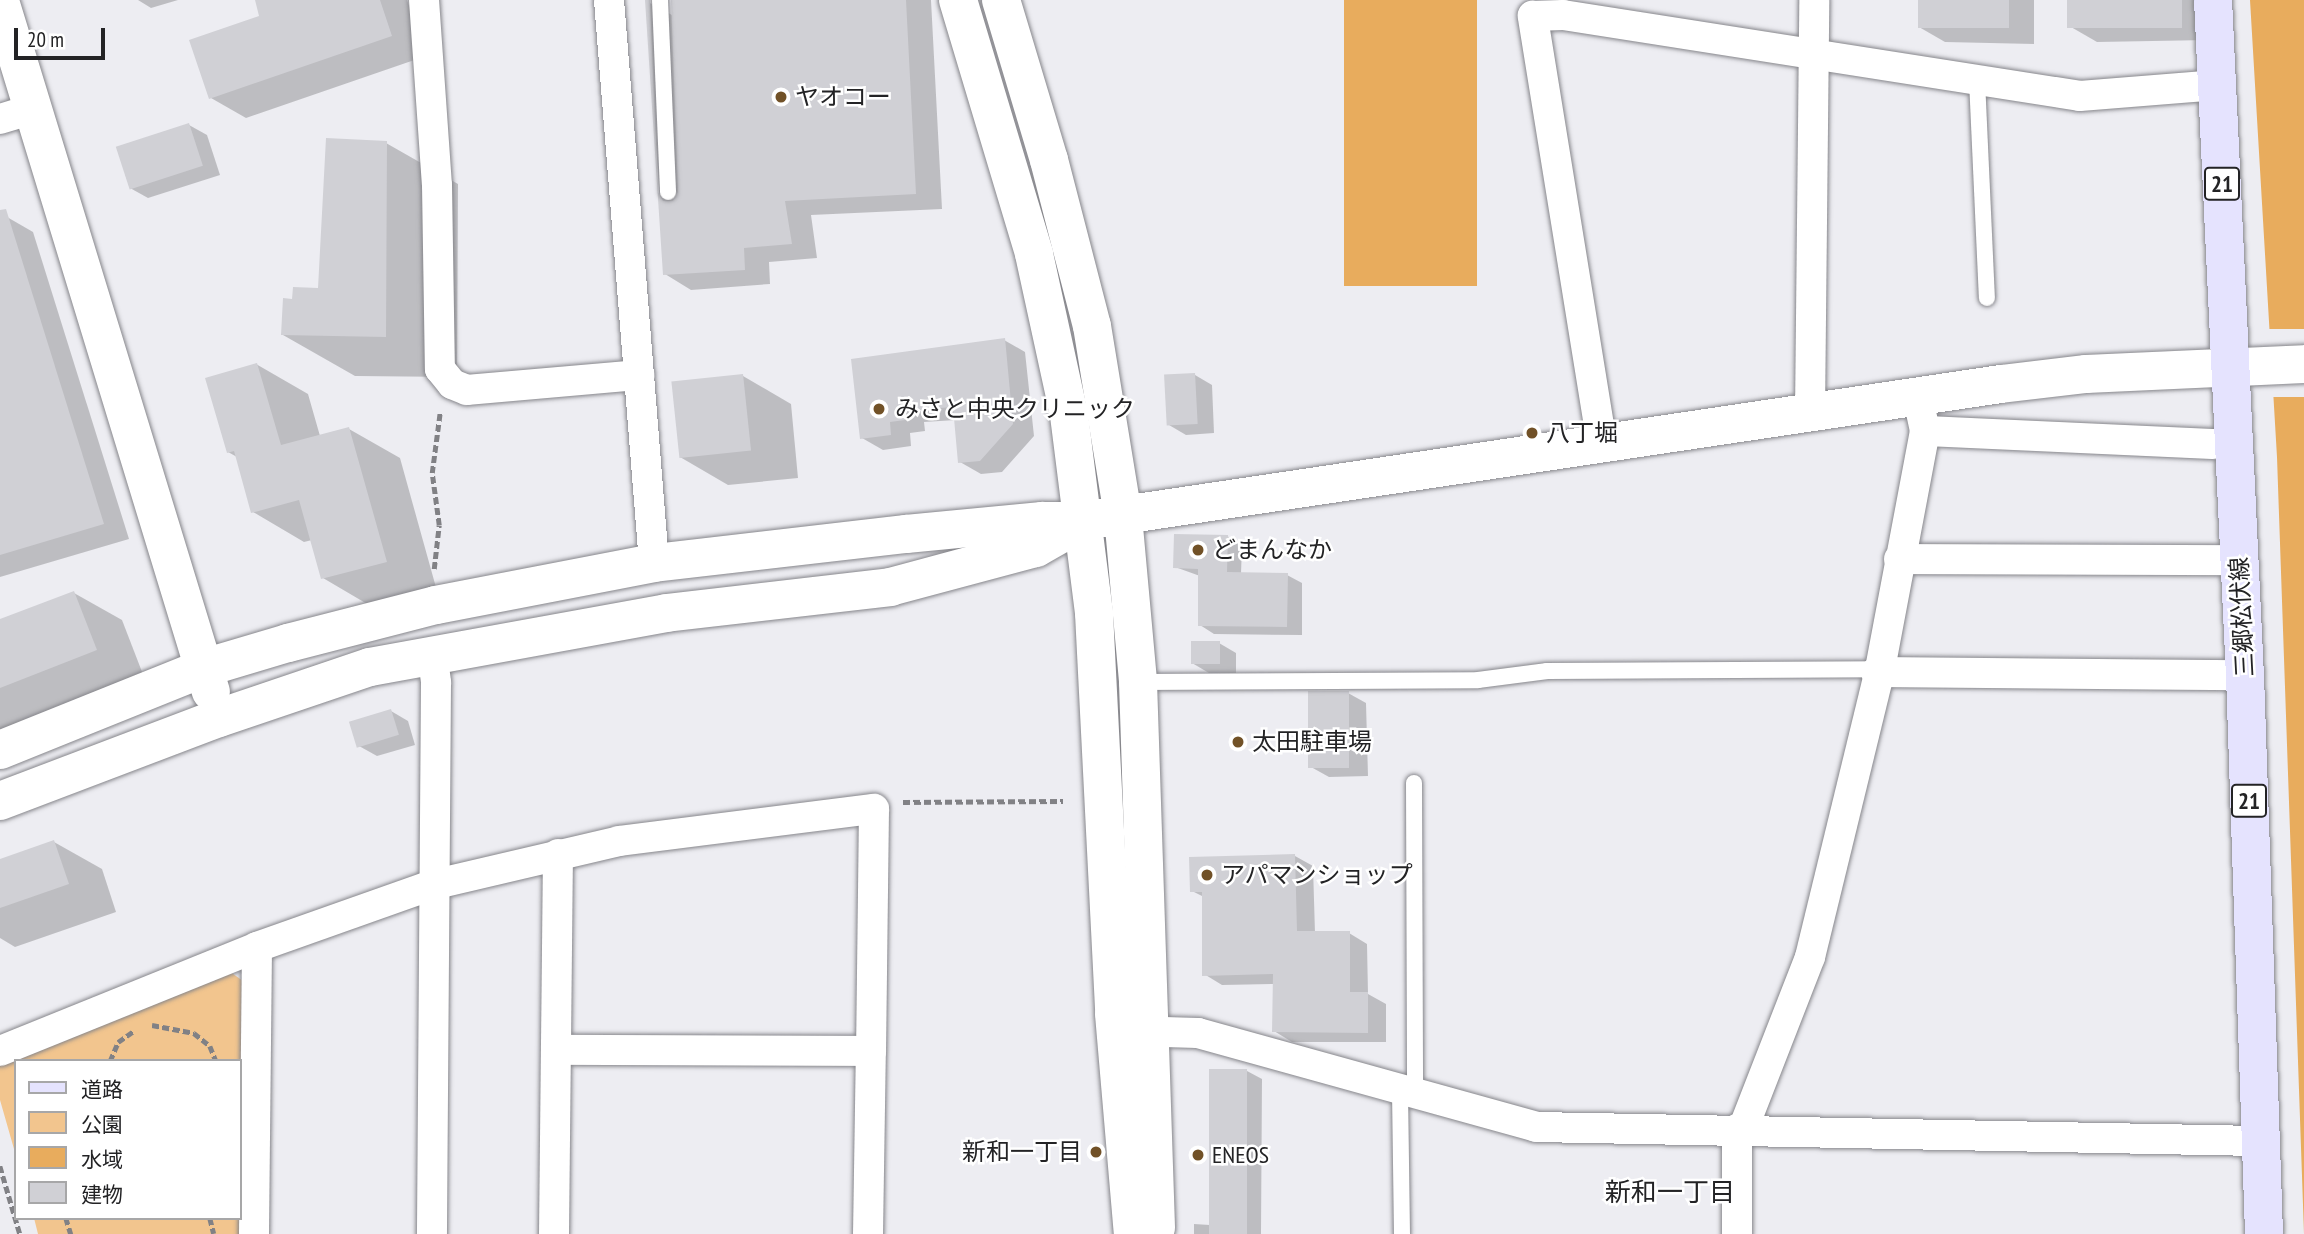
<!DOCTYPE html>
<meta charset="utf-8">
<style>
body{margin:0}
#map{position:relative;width:2304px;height:1234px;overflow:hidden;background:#ededf2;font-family:"PT Sans Narrow","Noto Sans JP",sans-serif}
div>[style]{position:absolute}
.green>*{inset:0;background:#f2c58e}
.water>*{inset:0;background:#e8ac5d;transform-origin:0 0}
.pier>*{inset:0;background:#ededf2;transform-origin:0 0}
.shadow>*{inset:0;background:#0003}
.building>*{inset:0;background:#d0d0d5;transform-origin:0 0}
.path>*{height:4.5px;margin-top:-2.25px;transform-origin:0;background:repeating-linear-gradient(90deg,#818185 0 7px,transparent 0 10.5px)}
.roads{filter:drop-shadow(0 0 2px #86868b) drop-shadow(0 0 2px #86868b)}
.service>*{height:16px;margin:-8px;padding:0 8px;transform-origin:8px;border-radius:8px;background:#fff}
.minor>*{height:30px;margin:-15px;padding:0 15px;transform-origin:15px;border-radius:15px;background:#fff}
.tertiary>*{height:38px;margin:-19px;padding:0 19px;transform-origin:19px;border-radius:19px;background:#fff}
.primary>*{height:38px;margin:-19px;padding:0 19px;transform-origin:19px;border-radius:19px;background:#e5e3fe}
.dots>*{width:19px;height:19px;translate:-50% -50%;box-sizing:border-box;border:4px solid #fff;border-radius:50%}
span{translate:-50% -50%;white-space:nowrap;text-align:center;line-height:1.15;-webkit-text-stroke:5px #fff;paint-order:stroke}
.shield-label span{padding:2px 5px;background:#fff;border:2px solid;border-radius:5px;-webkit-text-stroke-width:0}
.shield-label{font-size:23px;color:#232325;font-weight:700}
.poi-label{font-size:24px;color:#232325}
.left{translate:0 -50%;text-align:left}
.right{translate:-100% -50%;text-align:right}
.street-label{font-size:24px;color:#232325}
.neighbourhood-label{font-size:26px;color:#232325}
.legend{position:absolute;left:14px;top:1059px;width:228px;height:161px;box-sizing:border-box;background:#fff;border:2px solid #a7a7a8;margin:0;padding:9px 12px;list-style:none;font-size:21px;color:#232325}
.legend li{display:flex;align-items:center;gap:14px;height:35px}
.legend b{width:35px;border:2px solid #a7a7a8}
.scale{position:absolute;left:14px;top:28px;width:91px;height:32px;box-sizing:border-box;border:4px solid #232325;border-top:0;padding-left:9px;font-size:21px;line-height:24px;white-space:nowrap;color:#232325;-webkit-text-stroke:5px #fff;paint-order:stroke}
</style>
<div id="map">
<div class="green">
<i style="clip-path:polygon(229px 971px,243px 981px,240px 1234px,38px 1234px,34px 1218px,240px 1218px,240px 1061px,16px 1061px,16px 1156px,0 1100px,0 1064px)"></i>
</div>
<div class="water">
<i style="left:1344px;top:0;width:133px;height:286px"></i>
<i style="clip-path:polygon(2250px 0,2304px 0,2304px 1234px,2277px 457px)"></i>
</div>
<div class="pier">
<i style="left:2304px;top:329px;width:68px;height:38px;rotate:90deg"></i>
</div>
<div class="shadow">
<i style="clip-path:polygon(138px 0,178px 0,151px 8px)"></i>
<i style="clip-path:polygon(257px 0,407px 0,426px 56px,246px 118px,211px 98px,261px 17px)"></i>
<i style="clip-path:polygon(672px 0,931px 0,942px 209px,811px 215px,817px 258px,769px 262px,770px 284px,691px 290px,665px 274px,646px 1px,672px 15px)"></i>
<i style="clip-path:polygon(1920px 0,2034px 0,2034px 44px,1945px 42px,1919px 27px)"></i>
<i style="clip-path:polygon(2068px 0,2207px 0,2209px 40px,2097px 42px,2071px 27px)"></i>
<i style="clip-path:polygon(189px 125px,207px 135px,220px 175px,148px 198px,130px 188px)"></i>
<i style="clip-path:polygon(386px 143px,458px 184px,457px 377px,355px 376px,283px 335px,320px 290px)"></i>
<i style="clip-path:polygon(7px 217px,33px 232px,129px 539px,0 577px,0 219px)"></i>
<i style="clip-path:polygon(1004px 340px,1025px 352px,1034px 436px,1002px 472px,981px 474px,960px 462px,956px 420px,924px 422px,925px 431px,910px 433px,911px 446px,883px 450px,862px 438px)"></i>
<i style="clip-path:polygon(256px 364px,308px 394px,320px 436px,349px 429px,400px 458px,437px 591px,374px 608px,323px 578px,312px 540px,304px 542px,253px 512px,237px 457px,228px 452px)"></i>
<i style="clip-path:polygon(1195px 375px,1212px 385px,1214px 433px,1186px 435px,1169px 425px)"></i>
<i style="clip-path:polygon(743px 376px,791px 404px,798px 478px,728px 485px,680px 457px)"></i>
<i style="clip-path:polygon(1227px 536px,1242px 545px,1241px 574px,1287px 575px,1302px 583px,1302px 635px,1214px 634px,1200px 625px,1200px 576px,1175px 567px)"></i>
<i style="clip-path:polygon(74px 593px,122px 620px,144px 677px,0 733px,0 621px)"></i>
<i style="clip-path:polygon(1219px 643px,1236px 653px,1236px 673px,1209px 673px,1192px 663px)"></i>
<i style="clip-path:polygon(1348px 693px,1366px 703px,1368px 776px,1329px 777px,1311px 767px)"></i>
<i style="clip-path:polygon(391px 711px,408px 721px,415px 745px,377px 756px,359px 746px)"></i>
<i style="clip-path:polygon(54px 842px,102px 869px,116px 912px,15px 947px,0 938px,0 861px)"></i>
<i style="clip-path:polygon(1295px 856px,1313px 866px,1315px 933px,1349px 933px,1367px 944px,1368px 994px,1386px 1004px,1386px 1042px,1292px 1042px,1274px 1031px,1274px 984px,1222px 985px,1204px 974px,1204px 897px,1192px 891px)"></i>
<i style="clip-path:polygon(1247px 1071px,1262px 1079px,1261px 1234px,1194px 1234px,1194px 1224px,1210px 1225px)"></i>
</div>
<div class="building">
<i style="clip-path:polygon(255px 0,380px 0,392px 36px,209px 99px,189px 40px,259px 16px)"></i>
<i style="clip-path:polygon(645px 0,650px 0,658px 192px,663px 201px,673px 201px,678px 192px,671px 0,906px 0,916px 194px,785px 201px,792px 244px,744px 248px,745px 270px,663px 275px)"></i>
<i style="left:1918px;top:0;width:91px;height:28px"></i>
<i style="left:2067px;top:0;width:115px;height:28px"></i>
<i style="left:189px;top:123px;width:45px;height:77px;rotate:72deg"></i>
<i style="clip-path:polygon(326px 138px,387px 141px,386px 337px,281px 335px,283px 298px,292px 299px,293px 287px,318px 288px)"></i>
<i style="clip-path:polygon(6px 209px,104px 524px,0 555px,0 210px)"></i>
<i style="clip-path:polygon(1005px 338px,1013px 424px,980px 461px,958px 463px,953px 407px,904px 411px,905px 420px,890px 422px,891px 435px,860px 439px,851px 359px)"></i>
<i style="clip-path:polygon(257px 363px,281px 445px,349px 427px,387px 562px,321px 579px,299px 500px,251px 513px,234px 451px,227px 453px,205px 378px)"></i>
<i style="left:1195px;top:373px;width:51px;height:31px;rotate:87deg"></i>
<i style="left:743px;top:374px;width:77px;height:72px;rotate:84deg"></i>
<i style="clip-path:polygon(1174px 534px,1228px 535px,1227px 572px,1288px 573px,1287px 627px,1198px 626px,1198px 569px,1173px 568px)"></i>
<i style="clip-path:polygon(74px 591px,97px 650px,0 688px,0 619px)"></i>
<i style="left:1191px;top:641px;width:29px;height:23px"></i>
<i style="left:1308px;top:691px;width:41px;height:77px"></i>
<i style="left:391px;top:709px;width:27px;height:44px;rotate:73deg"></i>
<i style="clip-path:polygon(54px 840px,69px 884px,0 908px,0 859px)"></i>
<i style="clip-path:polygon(1295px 854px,1297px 931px,1350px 931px,1350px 992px,1368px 992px,1368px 1033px,1272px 1032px,1273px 974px,1202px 976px,1202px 892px,1190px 892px,1189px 857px)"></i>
<i style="left:1209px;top:1069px;width:38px;height:165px"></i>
</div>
<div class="path">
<i style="left:434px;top:569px;width:44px;rotate:-83.5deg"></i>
<i style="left:439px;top:525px;width:52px;rotate:-97.7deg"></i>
<i style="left:432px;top:473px;width:62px;rotate:-82.5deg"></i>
<i style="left:903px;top:802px;width:160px;rotate:-0.4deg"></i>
<i style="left:152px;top:1025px;width:43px;rotate:10.8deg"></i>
<i style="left:194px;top:1033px;width:21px;rotate:39deg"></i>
<i style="left:210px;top:1046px;width:16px;rotate:68deg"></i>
<i style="left:110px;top:1061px;width:21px;rotate:-67deg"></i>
<i style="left:118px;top:1042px;width:19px;rotate:-35deg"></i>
<i style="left:0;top:1166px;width:71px;rotate:73.6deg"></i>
<i style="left:66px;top:1218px;width:17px;rotate:73deg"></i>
<i style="left:210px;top:1218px;width:16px;rotate:76deg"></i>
</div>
<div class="roads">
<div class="service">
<i style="left:660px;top:0;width:192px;rotate:87.6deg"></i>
<i style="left:1977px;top:80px;width:218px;rotate:87.4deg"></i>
<i style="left:1138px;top:682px;width:340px;rotate:-0.3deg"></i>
<i style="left:1478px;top:680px;width:70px;rotate:-7.4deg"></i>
<i style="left:1547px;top:671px;width:333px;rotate:-0.3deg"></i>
<i style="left:1414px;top:783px;width:314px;rotate:89.8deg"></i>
<i style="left:1400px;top:1091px;width:143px;rotate:89.2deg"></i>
</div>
<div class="minor">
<i style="left:424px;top:0;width:185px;rotate:86deg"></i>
<i style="left:437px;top:185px;width:184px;rotate:89.1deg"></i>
<i style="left:440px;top:369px;width:19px;rotate:51deg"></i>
<i style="left:452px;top:384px;width:16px;rotate:22deg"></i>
<i style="left:467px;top:390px;width:173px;rotate:-5deg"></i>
<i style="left:609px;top:0;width:565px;rotate:85.43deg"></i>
<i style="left:0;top:119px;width:34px;rotate:-17deg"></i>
<i style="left:1810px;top:413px;width:413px;rotate:-89.4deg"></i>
<i style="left:1925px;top:431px;width:289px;rotate:2.6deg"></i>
<i style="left:1602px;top:444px;width:434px;rotate:-99.2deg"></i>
<i style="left:1533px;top:16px;width:30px;rotate:-2deg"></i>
<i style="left:1563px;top:15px;width:523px;rotate:8.9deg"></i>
<i style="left:2080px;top:96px;width:138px;rotate:-4.6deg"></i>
<i style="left:1899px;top:559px;width:339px;rotate:0.2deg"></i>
<i style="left:432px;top:653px;width:30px;rotate:82deg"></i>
<i style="left:436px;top:683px;width:551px;rotate:90.42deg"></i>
<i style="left:1876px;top:672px;width:369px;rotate:0.5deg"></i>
<i style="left:1130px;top:1031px;width:68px;rotate:1.7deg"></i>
<i style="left:1198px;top:1033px;width:351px;rotate:15.5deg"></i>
<i style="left:1536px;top:1127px;width:725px;rotate:1.11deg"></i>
<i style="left:0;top:1051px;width:277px;rotate:-22deg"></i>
<i style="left:257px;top:947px;width:186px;rotate:-19.5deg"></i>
<i style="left:432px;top:885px;width:192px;rotate:-13.2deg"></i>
<i style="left:619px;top:841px;width:257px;rotate:-7.2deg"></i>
<i style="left:874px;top:809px;width:242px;rotate:90.7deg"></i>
<i style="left:871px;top:1051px;width:315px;rotate:-179.8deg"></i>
<i style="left:1737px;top:1129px;width:105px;rotate:90deg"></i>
<i style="left:1743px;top:1129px;width:185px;rotate:-68.7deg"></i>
<i style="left:1810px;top:957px;width:296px;rotate:-76.3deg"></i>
<i style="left:1880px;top:669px;width:242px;rotate:-79.3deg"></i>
<i style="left:1925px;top:431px;width:35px;rotate:-102deg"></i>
<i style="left:254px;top:1234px;width:287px;rotate:-89.4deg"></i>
<i style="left:554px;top:1234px;width:380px;rotate:-89.4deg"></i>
<i style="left:868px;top:1234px;width:183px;rotate:-89.1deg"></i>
</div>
<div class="tertiary">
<i style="left:958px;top:0;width:265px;rotate:73.3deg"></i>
<i style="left:1034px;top:254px;width:165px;rotate:77.7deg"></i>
<i style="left:1069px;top:415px;width:200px;rotate:82.8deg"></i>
<i style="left:1094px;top:613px;width:401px;rotate:87.1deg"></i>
<i style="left:1114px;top:1014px;width:221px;rotate:85.1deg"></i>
<i style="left:1001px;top:0;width:167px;rotate:73.3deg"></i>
<i style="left:1049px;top:160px;width:171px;rotate:75.5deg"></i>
<i style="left:1092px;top:326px;width:193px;rotate:80.7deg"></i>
<i style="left:1123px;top:516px;width:167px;rotate:84.8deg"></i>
<i style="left:1138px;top:682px;width:546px;rotate:88.11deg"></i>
<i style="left:0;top:1px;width:722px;rotate:73.02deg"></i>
<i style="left:0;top:750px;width:220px;rotate:-21.9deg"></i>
<i style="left:204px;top:668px;width:88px;rotate:-16.6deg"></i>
<i style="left:288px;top:643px;width:153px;rotate:-14.4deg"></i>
<i style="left:436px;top:605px;width:222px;rotate:-10.9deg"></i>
<i style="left:654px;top:563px;width:254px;rotate:-6.6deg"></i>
<i style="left:906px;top:534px;width:137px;rotate:-5.5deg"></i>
<i style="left:1042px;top:521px;width:41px"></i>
<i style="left:1083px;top:521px;width:928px;rotate:-8.49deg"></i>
<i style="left:2001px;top:384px;width:86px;rotate:-6.7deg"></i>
<i style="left:2086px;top:374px;width:218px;rotate:-2.6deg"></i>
<i style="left:0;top:801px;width:234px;rotate:-20.8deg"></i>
<i style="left:219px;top:718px;width:159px;rotate:-18.7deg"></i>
<i style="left:370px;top:667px;width:301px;rotate:-10.3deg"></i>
<i style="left:666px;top:613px;width:226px;rotate:-6.6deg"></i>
<i style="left:890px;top:587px;width:151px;rotate:-15deg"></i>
<i style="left:1036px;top:548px;width:48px;rotate:-29.7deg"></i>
</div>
<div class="primary">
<i style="left:2213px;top:0;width:676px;rotate:87.29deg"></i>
<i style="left:2245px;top:675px;width:559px;rotate:88.05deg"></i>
</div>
</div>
<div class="dots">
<i style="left:781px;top:97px;background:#715127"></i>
<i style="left:879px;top:409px;background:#715127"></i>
<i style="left:1532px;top:433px;background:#715127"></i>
<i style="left:1198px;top:550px;background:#715127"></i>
<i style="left:1238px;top:742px;background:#715127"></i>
<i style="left:1207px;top:875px;background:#715127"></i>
<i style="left:1096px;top:1152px;background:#715127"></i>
<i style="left:1198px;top:1155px;background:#715127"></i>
</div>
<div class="shield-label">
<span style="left:2222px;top:184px">21</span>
<span style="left:2249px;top:801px">21</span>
</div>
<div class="poi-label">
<span class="left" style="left:795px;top:97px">ヤオコー</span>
<span class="left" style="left:895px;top:409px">みさと中央クリニック</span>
<span class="left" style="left:1546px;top:433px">八丁堀</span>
<span class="left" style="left:1212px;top:550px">どまんなか</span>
<span class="left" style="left:1252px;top:742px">太田駐車場</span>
<span class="left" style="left:1221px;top:875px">アパマンショップ</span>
<span class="right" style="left:1082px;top:1152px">新和一丁目</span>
<span class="left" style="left:1212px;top:1155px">ENEOS</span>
</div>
<div class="street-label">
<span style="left:2242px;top:617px;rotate:-93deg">三郷松伏線</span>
</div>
<div class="neighbourhood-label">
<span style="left:1670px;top:1192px">新和一丁目</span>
</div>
<ul class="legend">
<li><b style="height:9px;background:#e5e3fe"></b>道路</li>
<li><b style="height:19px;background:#f2c58e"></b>公園</li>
<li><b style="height:19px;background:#e8ac5d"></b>水域</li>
<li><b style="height:19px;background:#d0d0d5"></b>建物</li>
</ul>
<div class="scale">20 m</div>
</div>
